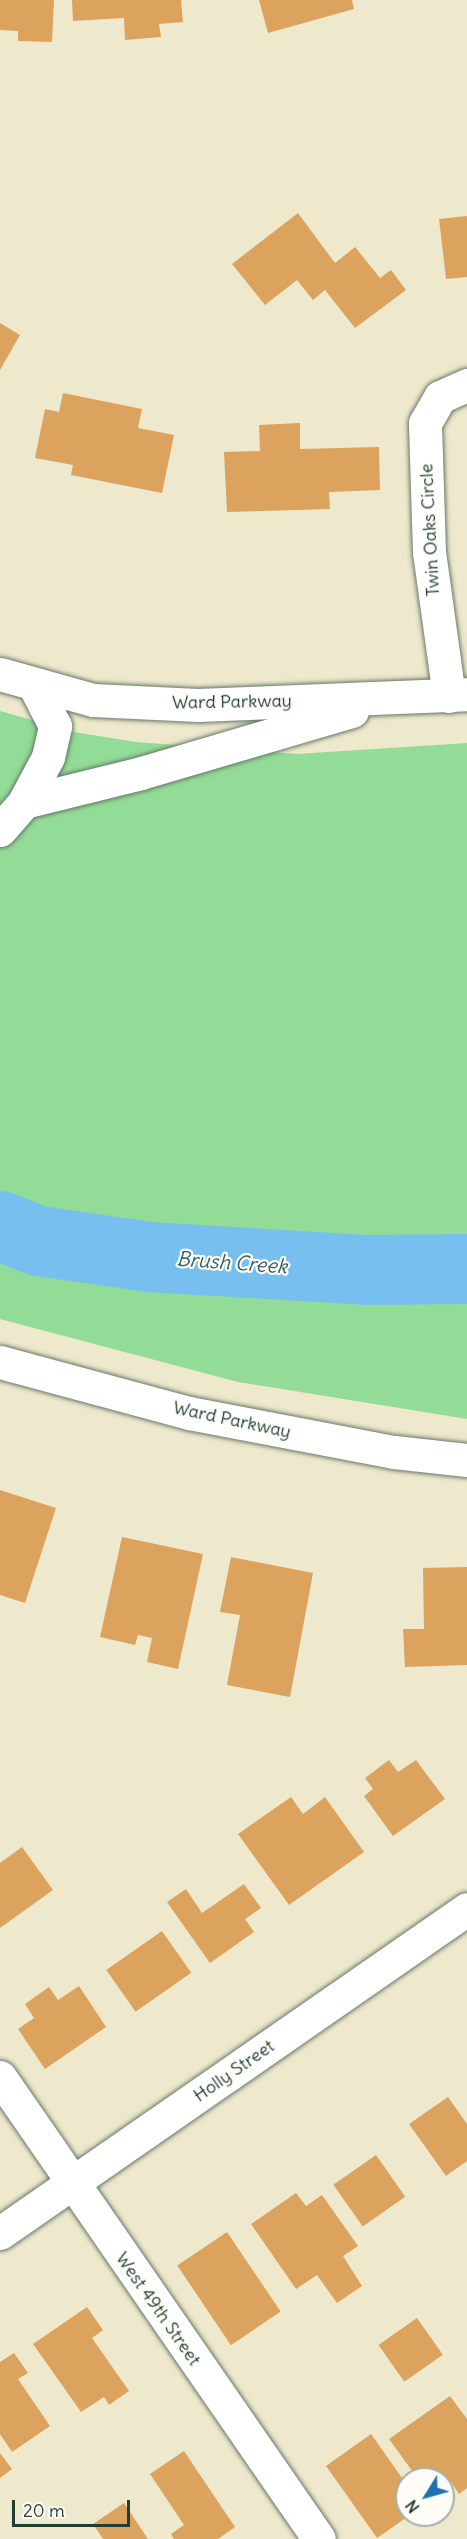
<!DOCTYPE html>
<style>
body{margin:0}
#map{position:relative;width:467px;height:2539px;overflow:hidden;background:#eee8cc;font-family:Delius,sans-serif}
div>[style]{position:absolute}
.green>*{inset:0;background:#93dc97}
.river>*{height:70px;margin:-35px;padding:0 35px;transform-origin:35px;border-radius:35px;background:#77bfef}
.building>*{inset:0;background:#dca35f;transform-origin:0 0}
.roads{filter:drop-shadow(0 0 2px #677969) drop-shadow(0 0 2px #677969)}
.street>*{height:33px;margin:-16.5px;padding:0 16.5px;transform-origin:16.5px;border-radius:16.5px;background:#fff}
.primary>*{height:33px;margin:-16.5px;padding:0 16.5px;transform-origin:16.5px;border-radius:16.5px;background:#fff}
.highway>*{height:33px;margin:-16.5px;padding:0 16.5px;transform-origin:16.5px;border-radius:16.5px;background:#fff}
span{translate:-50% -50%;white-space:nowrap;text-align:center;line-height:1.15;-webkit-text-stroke:4.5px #fdfcf7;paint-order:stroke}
.street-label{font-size:18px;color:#1f3d34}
.water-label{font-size:20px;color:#355e63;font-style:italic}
.north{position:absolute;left:395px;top:2467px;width:60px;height:60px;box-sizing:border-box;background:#fdfcf7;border:2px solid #a4b0a9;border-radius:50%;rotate:233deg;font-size:16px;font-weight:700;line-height:24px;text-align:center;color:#1f3d34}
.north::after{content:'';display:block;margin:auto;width:21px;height:27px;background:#1f6fb2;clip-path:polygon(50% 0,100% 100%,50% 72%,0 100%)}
.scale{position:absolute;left:12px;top:2500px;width:118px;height:27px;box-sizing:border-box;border:3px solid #1f3d34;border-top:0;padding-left:8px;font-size:18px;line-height:21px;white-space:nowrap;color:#1f3d34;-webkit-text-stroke:4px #fdfcf7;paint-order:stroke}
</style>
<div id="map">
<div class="green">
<i style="clip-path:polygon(0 711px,74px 732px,136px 742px,297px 754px,467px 743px,467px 1419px,238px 1382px,0 1319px)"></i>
</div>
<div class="river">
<i style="left:0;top:1226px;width:41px;rotate:21.5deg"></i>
<i style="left:38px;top:1241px;width:112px;rotate:8.2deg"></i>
<i style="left:149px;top:1257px;width:217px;rotate:3.4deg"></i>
<i style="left:366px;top:1270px;width:101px;rotate:-0.6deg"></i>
</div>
<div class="building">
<i style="clip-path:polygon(0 0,54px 0,52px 42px,18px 41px,18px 31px,0 30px)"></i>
<i style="clip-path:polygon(72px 0,181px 0,183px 22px,159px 24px,161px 37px,125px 40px,124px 18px,73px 21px)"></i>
<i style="clip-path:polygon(259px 0,352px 0,354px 9px,268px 33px)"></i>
<i style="clip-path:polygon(298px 213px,335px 263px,355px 247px,380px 278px,391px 270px,406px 290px,355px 328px,325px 290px,313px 300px,297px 280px,265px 305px,232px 264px)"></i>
<i style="clip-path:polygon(467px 216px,467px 277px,446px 279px,439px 219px)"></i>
<i style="clip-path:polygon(0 323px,20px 335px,0 370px)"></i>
<i style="clip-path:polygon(63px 393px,142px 409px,138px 428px,174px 435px,162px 493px,71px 475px,73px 465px,35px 458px,45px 409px,59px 412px)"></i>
<i style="clip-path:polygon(300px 423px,300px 449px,379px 447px,380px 490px,329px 492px,330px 509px,227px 512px,224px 452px,260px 451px,259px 425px)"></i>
<i style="clip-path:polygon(0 1490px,56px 1508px,25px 1603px,0 1595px)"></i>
<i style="clip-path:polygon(122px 1537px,203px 1554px,178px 1669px,147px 1662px,152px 1638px,138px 1635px,135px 1645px,100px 1637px)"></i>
<i style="clip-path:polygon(231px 1557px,313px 1573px,290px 1697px,227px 1685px,240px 1615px,220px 1612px)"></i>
<i style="clip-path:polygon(467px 1567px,467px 1665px,405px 1667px,403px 1629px,424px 1629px,423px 1568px)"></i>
<i style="clip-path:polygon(389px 1760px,398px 1772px,416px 1760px,445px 1799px,393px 1836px,364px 1796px,373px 1789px,365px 1778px)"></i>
<i style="clip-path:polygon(291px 1797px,303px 1814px,325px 1797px,364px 1852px,289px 1905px,238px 1834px)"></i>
<i style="clip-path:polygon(22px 1847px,53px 1890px,0 1928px,0 1863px)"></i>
<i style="clip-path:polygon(244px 1884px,261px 1908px,245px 1919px,254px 1932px,210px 1963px,167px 1902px,186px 1889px,202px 1913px)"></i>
<i style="left:162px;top:1931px;width:51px;height:68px;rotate:55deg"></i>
<i style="clip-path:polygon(79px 1986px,106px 2027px,45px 2069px,18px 2029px,34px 2018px,25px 2004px,49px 1987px,58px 2000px)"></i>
<i style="clip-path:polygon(448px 2097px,467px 2124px,467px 2161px,446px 2176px,409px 2124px)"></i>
<i style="left:376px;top:2155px;width:51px;height:52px;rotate:55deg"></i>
<i style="clip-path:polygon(296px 2193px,306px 2206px,322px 2195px,358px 2246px,343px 2256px,362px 2286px,337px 2303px,317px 2275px,296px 2289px,251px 2224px)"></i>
<i style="left:227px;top:2232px;width:96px;height:60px;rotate:56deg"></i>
<i style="clip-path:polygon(87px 2307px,103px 2330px,92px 2338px,129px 2391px,109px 2405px,104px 2397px,81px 2412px,33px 2344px)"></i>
<i style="left:417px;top:2318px;width:45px;height:47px;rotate:55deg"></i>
<i style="clip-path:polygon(14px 2353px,28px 2373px,18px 2379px,50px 2426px,12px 2452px,0 2434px,0 2362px)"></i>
<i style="clip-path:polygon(450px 2396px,467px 2419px,467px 2488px,459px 2494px,451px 2482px,443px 2488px,443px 2479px,418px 2479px,389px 2439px)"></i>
<i style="clip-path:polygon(371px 2434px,407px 2485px,410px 2515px,377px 2538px,326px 2466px)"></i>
<i style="clip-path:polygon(184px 2451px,235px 2527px,218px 2539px,174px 2539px,171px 2534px,184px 2525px,150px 2474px)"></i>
<i style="clip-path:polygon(0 2453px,12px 2469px,0 2478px)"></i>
<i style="clip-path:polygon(124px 2503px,148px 2539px,103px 2539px,93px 2524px)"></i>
</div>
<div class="roads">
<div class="street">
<i style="left:449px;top:696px;width:145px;rotate:-97.9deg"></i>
<i style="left:429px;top:552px;width:129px;rotate:-91.8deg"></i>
<i style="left:425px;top:423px;width:30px;rotate:-60deg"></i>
<i style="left:440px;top:397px;width:30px;rotate:-24deg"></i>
<i style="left:0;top:2077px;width:561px;rotate:55.38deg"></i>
<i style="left:0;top:2233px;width:568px;rotate:-34.75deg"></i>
</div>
<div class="primary">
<i style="left:0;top:830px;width:37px;rotate:-49deg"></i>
<i style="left:24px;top:802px;width:51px;rotate:-61.9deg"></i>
<i style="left:48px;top:757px;width:32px;rotate:-77deg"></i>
<i style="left:55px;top:726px;width:44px;rotate:-117.1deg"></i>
</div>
<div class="highway">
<i style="left:0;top:674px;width:97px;rotate:15.6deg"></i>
<i style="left:93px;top:700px;width:105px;rotate:2.7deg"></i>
<i style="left:198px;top:705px;width:269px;rotate:-2.3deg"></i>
<i style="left:24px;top:802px;width:121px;rotate:-13.9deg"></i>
<i style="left:141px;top:773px;width:220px;rotate:-16.4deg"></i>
<i style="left:0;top:1362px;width:196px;rotate:15.1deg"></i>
<i style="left:189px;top:1413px;width:209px;rotate:10.8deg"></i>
<i style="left:394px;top:1452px;width:73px;rotate:6.3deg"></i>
</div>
</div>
<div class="street-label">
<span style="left:430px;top:530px;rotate:-93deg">Twin Oaks Circle</span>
<span style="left:232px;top:702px;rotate:-1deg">Ward Parkway</span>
<span style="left:232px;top:1420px;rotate:12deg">Ward Parkway</span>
<span style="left:234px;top:2071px;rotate:-35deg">Holly Street</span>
<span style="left:158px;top:2309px;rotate:55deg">West 49th Street</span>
</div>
<div class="water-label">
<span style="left:232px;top:1262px;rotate:4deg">Brush Creek</span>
</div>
<div class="north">N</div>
<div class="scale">20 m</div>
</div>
